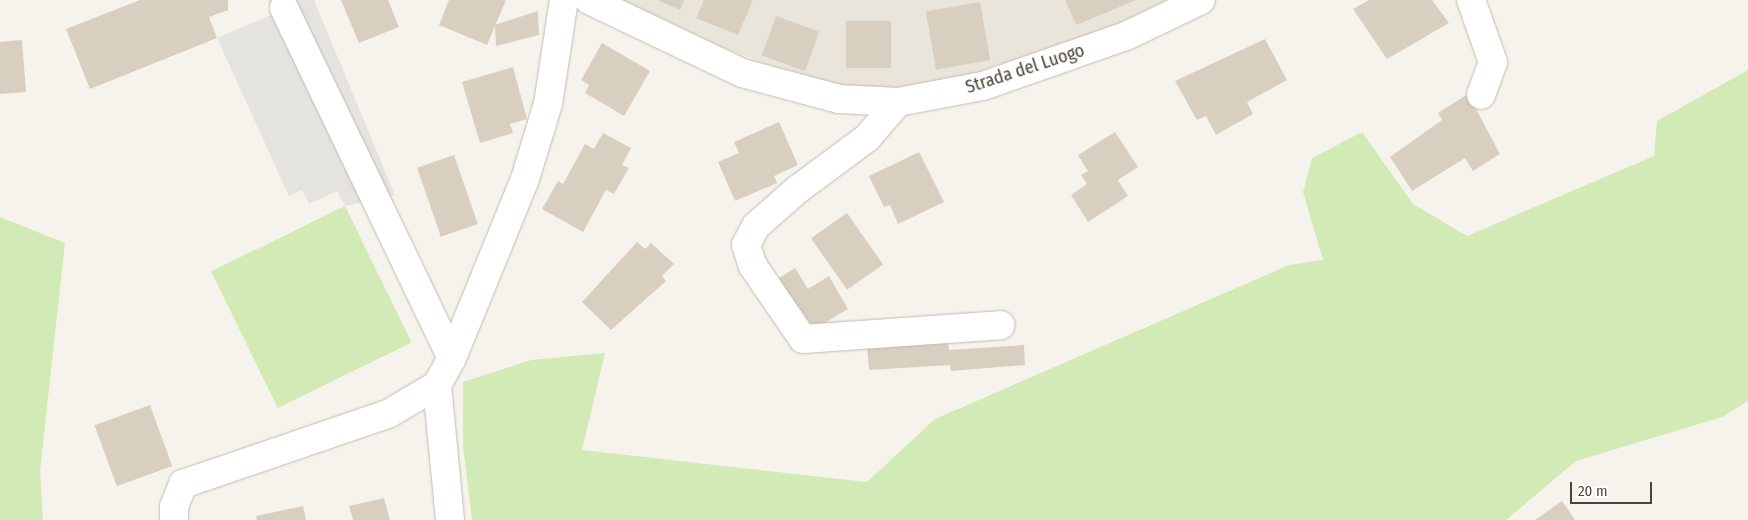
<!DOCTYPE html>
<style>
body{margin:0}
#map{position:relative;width:1748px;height:520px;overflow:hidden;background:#f6f3ec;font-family:"Fira Sans Condensed",sans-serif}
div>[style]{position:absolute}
.residential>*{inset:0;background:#eae5da}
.green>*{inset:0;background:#d2eab5;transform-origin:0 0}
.parking>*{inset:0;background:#e5e3e0}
.building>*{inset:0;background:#d8cfc1;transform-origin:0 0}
.roads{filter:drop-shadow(0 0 1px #c2bbae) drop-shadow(0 0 1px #c2bbae)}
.minor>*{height:28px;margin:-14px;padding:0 14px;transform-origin:14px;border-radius:14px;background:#fff}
span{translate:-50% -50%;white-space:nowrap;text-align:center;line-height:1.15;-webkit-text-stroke:5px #fff;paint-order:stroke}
.street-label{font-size:18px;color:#4b4439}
.scale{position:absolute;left:1570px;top:482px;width:82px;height:22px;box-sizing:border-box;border:2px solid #4b4439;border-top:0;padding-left:6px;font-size:15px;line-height:18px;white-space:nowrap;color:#4b4439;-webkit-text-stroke:4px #fff;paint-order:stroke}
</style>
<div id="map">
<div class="residential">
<i style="clip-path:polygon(596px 0,1197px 0,1126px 36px,863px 100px)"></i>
</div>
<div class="green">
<i style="clip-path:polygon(1748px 70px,1748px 401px,1722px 417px,1576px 461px,1506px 520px,472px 520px,463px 446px,463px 382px,531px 360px,605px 353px,582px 450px,867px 482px,935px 419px,1289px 265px,1323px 260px,1303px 192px,1312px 158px,1362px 132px,1413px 204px,1467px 236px,1654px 156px,1657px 121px)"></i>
<i style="left:345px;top:206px;width:152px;height:149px;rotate:64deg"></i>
<i style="clip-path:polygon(0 217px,65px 243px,40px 471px,43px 520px,0 520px)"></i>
</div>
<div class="parking">
<i style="clip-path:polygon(268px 0,314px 0,395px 195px,345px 206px,337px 191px,309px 204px,302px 190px,289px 196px,217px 38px,273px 14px)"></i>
</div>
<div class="building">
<i style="clip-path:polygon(140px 0,228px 0,228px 10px,209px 17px,217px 38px,90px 89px,66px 29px)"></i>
<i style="clip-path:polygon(341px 0,388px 0,399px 27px,359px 43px)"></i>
<i style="clip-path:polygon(449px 0,506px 0,487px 45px,439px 25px)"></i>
<i style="clip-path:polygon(658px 0,684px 0,680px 10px)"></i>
<i style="clip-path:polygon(704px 0,753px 0,738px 35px,696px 18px)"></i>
<i style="clip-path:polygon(1065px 0,1136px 0,1076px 25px)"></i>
<i style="clip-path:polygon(1369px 0,1432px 0,1449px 23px,1387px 59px,1353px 9px)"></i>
<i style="left:980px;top:2px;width:59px;height:55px;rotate:80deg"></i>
<i style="clip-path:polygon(538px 11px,539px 35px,496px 46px,495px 25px)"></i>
<i style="left:776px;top:16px;width:46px;height:42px;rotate:20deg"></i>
<i style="left:846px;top:21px;width:45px;height:47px"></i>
<i style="clip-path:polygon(1265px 39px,1287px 80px,1247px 102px,1253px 114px,1216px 135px,1206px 116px,1197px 120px,1175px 81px)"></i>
<i style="clip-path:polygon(22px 40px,26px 92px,0 94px,0 42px)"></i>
<i style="clip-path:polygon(602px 43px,650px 71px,624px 116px,585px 93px,589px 85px,581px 80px)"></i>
<i style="clip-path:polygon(513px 67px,527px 119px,510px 124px,513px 133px,480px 143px,462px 82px)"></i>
<i style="clip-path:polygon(1468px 94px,1500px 154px,1473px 171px,1465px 158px,1412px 191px,1390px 157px,1442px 120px,1438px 113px)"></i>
<i style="clip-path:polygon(779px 122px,798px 165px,774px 176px,777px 183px,735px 201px,718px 162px,739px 153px,734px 142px)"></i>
<i style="clip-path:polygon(1115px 132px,1138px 167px,1118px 180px,1128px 196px,1088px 222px,1071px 195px,1087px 184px,1081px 175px,1088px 171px,1078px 155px)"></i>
<i style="clip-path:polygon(603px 133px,631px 148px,622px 165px,629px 168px,614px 194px,606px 190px,583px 232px,542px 209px,558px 181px,563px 184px,585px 144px,594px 149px)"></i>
<i style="clip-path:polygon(919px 152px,944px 202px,898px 224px,890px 205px,884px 207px,869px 176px)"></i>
<i style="left:454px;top:155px;width:73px;height:39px;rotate:71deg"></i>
<i style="left:847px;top:213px;width:63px;height:44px;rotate:55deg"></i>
<i style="clip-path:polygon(637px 242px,645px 249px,651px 243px,674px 264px,662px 276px,666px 281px,611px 330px,582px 302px)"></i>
<i style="clip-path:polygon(795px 268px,808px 289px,829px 276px,848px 309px,808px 333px,776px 280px)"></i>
<i style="clip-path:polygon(948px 340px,949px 350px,1024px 345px,1025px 365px,951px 371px,950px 365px,869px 370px,867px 345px)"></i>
<i style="left:150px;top:405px;width:65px;height:59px;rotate:70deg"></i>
<i style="clip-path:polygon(384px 498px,390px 520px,353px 520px,349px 506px)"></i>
<i style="clip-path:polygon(1562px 501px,1575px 520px,1535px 520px)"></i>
<i style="clip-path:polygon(303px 506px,306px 520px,257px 520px,256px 516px)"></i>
</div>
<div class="roads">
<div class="minor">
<i style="left:589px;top:0;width:170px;rotate:25.5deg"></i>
<i style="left:742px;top:73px;width:100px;rotate:15deg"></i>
<i style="left:839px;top:99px;width:59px;rotate:2.9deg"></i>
<i style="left:898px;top:102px;width:86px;rotate:-10.7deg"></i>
<i style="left:983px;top:86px;width:151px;rotate:-19.3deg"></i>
<i style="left:1126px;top:36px;width:83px;rotate:-25.6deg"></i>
<i style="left:1471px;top:0;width:66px;rotate:70.5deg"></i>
<i style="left:1493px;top:62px;width:35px;rotate:110deg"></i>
<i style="left:284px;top:8px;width:388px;rotate:64.4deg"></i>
<i style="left:452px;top:358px;width:193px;rotate:-67.8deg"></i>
<i style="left:525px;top:179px;width:78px;rotate:-73deg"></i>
<i style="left:548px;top:104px;width:105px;rotate:-81.3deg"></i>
<i style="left:898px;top:102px;width:48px;rotate:130.7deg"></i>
<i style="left:867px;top:138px;width:86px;rotate:143.5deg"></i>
<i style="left:798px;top:189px;width:56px;rotate:138.6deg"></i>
<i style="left:756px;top:226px;width:21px;rotate:118deg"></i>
<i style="left:746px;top:245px;width:22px;rotate:72deg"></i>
<i style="left:753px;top:266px;width:88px;rotate:55.6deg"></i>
<i style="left:803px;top:339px;width:198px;rotate:-4deg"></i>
<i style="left:437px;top:385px;width:136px;rotate:84.5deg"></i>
<i style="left:174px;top:520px;width:13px;rotate:-90deg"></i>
<i style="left:174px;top:507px;width:25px;rotate:-69deg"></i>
<i style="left:183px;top:484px;width:217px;rotate:-18.9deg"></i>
<i style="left:388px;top:414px;width:57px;rotate:-30.6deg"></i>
<i style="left:437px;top:385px;width:31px;rotate:-61deg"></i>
</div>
</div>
<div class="street-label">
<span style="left:1025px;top:69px;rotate:-18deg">Strada del Luogo</span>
</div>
<div class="scale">20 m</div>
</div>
